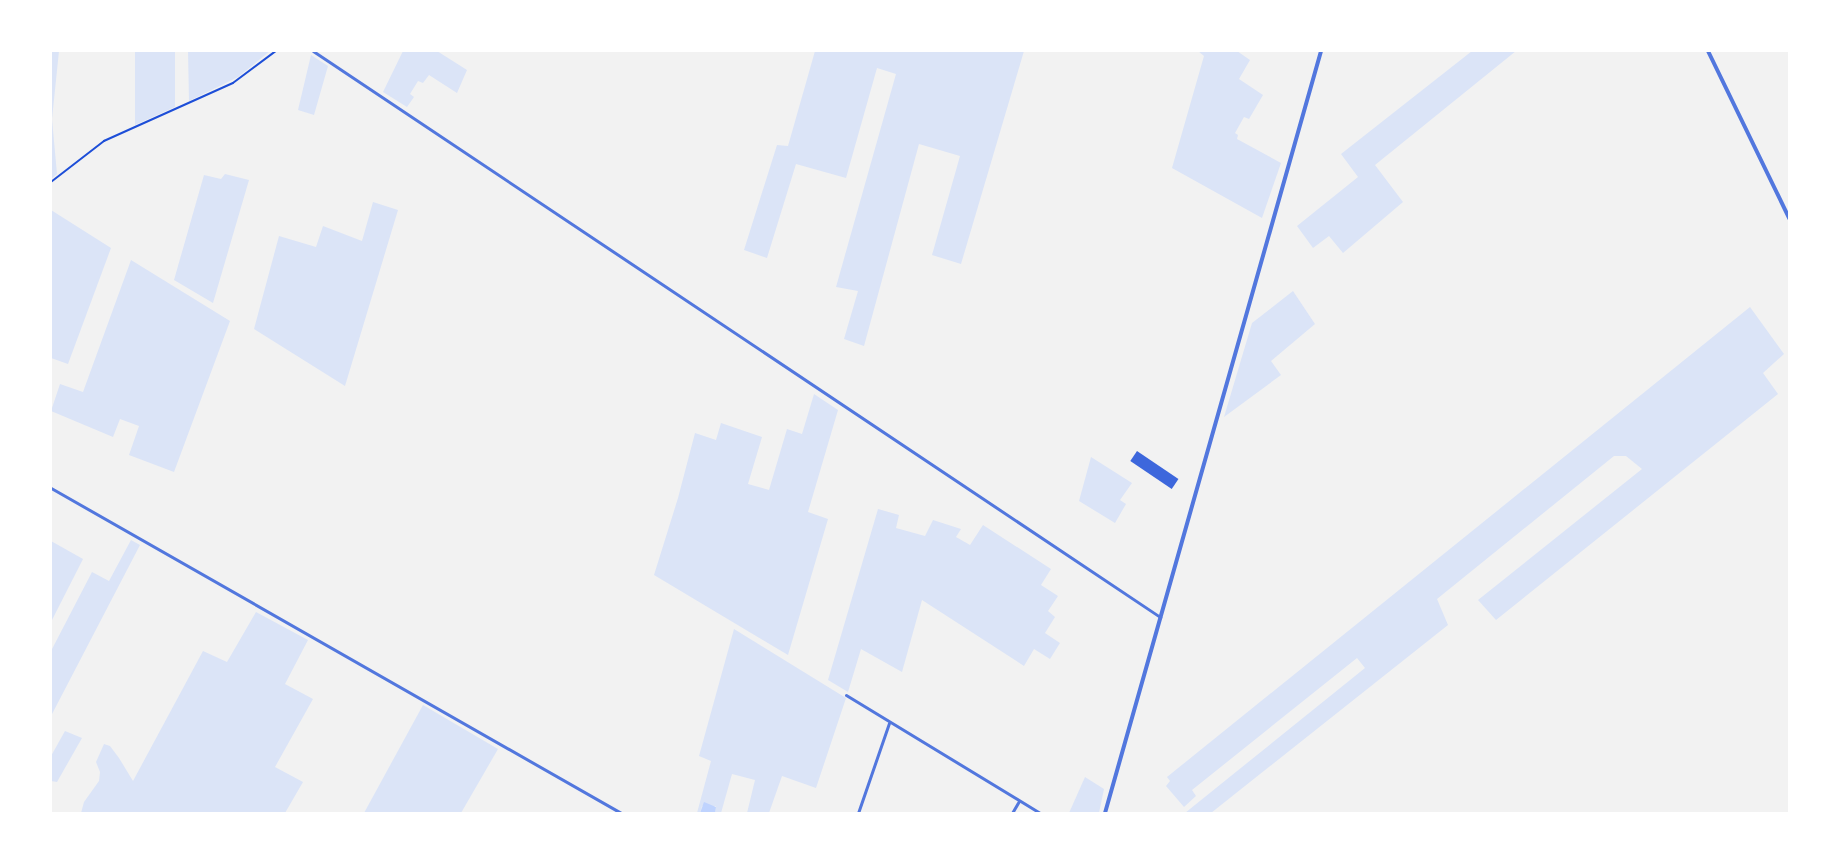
<!DOCTYPE html>
<style>
body{margin:0}
#map{position:relative;width:1840px;height:864px;overflow:hidden;background:#f2f2f2;font-family:Barlow,sans-serif}
div>[style]{position:absolute}
.green>*{inset:0;background:#dbe4f7}
.water>*{inset:0;background:#bfd3fe}
.building>*{inset:0;background:#3d67dc;transform-origin:0 0}
.path>*{height:1.5px;margin:-0.75px;padding:0 0.75px;transform-origin:0.75px;border-radius:0.75px;background:#1d4ed8}
.minor>*{height:3px;margin:-1.5px;padding:0 1.5px;transform-origin:1.5px;border-radius:1.5px;background:#5277de}
.tertiary>*{height:4px;margin:-2px;padding:0 2px;transform-origin:2px;border-radius:2px;background:#5277de}
span{translate:-50% -50%;white-space:nowrap;text-align:center;line-height:1.15;-webkit-text-stroke:4.5px #fff;paint-order:stroke}
.frame{position:absolute;inset:0;border:52px solid #fff;pointer-events:none}
</style>
<div id="map">
<div class="green">
<i style="clip-path:polygon(51px 51px,59px 51px,52px 119px,57px 174px,51px 179px)"></i>
<i style="clip-path:polygon(135px 51px,175px 51px,175px 107px,135px 125px)"></i>
<i style="clip-path:polygon(188px 51px,270px 51px,238px 77px,189px 101px)"></i>
<i style="clip-path:polygon(403px 51px,437px 51px,467px 70px,457px 93px,429px 75px,423px 83px,418px 81px,410px 94px,414px 97px,407px 107px,383px 92px)"></i>
<i style="clip-path:polygon(815px 51px,1024px 51px,961px 264px,932px 255px,960px 156px,919px 144px,864px 346px,844px 339px,858px 291px,836px 287px,896px 74px,877px 68px,846px 178px,796px 164px,767px 258px,744px 250px,777px 145px,788px 146px)"></i>
<i style="clip-path:polygon(1198px 51px,1237px 51px,1250px 60px,1239px 79px,1263px 95px,1249px 119px,1244px 117px,1235px 133px,1238px 135px,1237px 139px,1281px 163px,1262px 218px,1172px 168px,1204px 56px)"></i>
<i style="clip-path:polygon(1472px 51px,1516px 51px,1375px 165px,1403px 202px,1343px 253px,1329px 236px,1313px 248px,1297px 226px,1358px 177px,1341px 154px)"></i>
<i style="clip-path:polygon(311px 55px,328px 66px,314px 115px,298px 110px)"></i>
<i style="clip-path:polygon(225px 174px,249px 180px,213px 303px,174px 280px,204px 175px,221px 179px)"></i>
<i style="clip-path:polygon(373px 202px,398px 210px,345px 386px,254px 329px,279px 236px,316px 247px,323px 226px,362px 241px)"></i>
<i style="clip-path:polygon(51px 210px,111px 248px,68px 364px,51px 358px)"></i>
<i style="clip-path:polygon(131px 260px,230px 321px,174px 472px,129px 455px,139px 426px,120px 419px,113px 437px,51px 411px,60px 384px,83px 392px)"></i>
<i style="clip-path:polygon(1293px 291px,1315px 324px,1271px 361px,1281px 375px,1224px 417px,1252px 323px)"></i>
<i style="clip-path:polygon(1750px 307px,1784px 354px,1763px 373px,1778px 394px,1496px 620px,1478px 600px,1642px 469px,1626px 456px,1614px 456px,1437px 599px,1448px 625px,1211px 813px,1185px 813px,1365px 668px,1357px 658px,1192px 790px,1196px 796px,1184px 807px,1166px 786px,1170px 781px,1167px 777px)"></i>
<i style="clip-path:polygon(814px 394px,838px 410px,808px 512px,828px 519px,788px 655px,654px 575px,678px 498px,695px 433px,716px 440px,721px 423px,762px 437px,748px 484px,769px 490px,787px 429px,802px 434px)"></i>
<i style="clip-path:polygon(1091px 457px,1132px 483px,1120px 500px,1126px 504px,1115px 523px,1079px 501px)"></i>
<i style="clip-path:polygon(878px 509px,899px 515px,896px 528px,925px 536px,933px 520px,961px 529px,956px 537px,970px 545px,983px 525px,1051px 569px,1041px 585px,1058px 596px,1048px 611px,1055px 617px,1045px 633px,1060px 643px,1050px 659px,1034px 649px,1024px 666px,922px 600px,902px 672px,861px 649px,848px 692px,828px 680px)"></i>
<i style="clip-path:polygon(131px 540px,140px 545px,51px 716px,51px 651px,92px 572px,109px 581px)"></i>
<i style="clip-path:polygon(51px 541px,83px 559px,51px 622px)"></i>
<i style="clip-path:polygon(256px 612px,308px 640px,285px 684px,313px 699px,275px 767px,303px 782px,285px 813px,81px 813px,84px 802px,99px 781px,100px 772px,96px 762px,104px 744px,110px 746px,119px 758px,133px 781px,203px 651px,227px 662px)"></i>
<i style="clip-path:polygon(734px 629px,846px 698px,816px 788px,782px 776px,769px 813px,747px 813px,755px 780px,732px 774px,721px 813px,715px 813px,716px 806px,702px 806px,700px 813px,697px 813px,711px 761px,699px 756px)"></i>
<i style="clip-path:polygon(423px 705px,498px 749px,461px 813px,364px 813px)"></i>
<i style="clip-path:polygon(65px 731px,82px 738px,57px 782px,51px 781px,51px 756px)"></i>
<i style="clip-path:polygon(1085px 777px,1104px 789px,1099px 813px,1069px 813px)"></i>
</div>
<div class="water">
<i style="clip-path:polygon(704px 802px,716px 807px,715px 813px,700px 813px)"></i>
</div>
<div class="building">
<i style="left:1137px;top:451px;width:50px;height:12px;rotate:34deg"></i>
</div>
<div class="path">
<i style="left:51px;top:182px;width:67px;rotate:-37.7deg"></i>
<i style="left:104px;top:141px;width:141px;rotate:-24.2deg"></i>
<i style="left:233px;top:83px;width:54px;rotate:-36.7deg"></i>
</div>
<div class="minor">
<i style="left:313px;top:51px;width:1019px;rotate:33.75deg"></i>
<i style="left:51px;top:488px;width:656px;rotate:29.69deg"></i>
<i style="left:846px;top:695px;width:227px;rotate:31.3deg"></i>
<i style="left:858px;top:813px;width:95px;rotate:-71deg"></i>
<i style="left:1012px;top:813px;width:14px;rotate:-60deg"></i>
</div>
<div class="tertiary">
<i style="left:1708px;top:51px;width:186px;rotate:64.1deg"></i>
<i style="left:1105px;top:813px;width:792px;rotate:-74.17deg"></i>
</div>
<div class="frame"></div>
</div>
